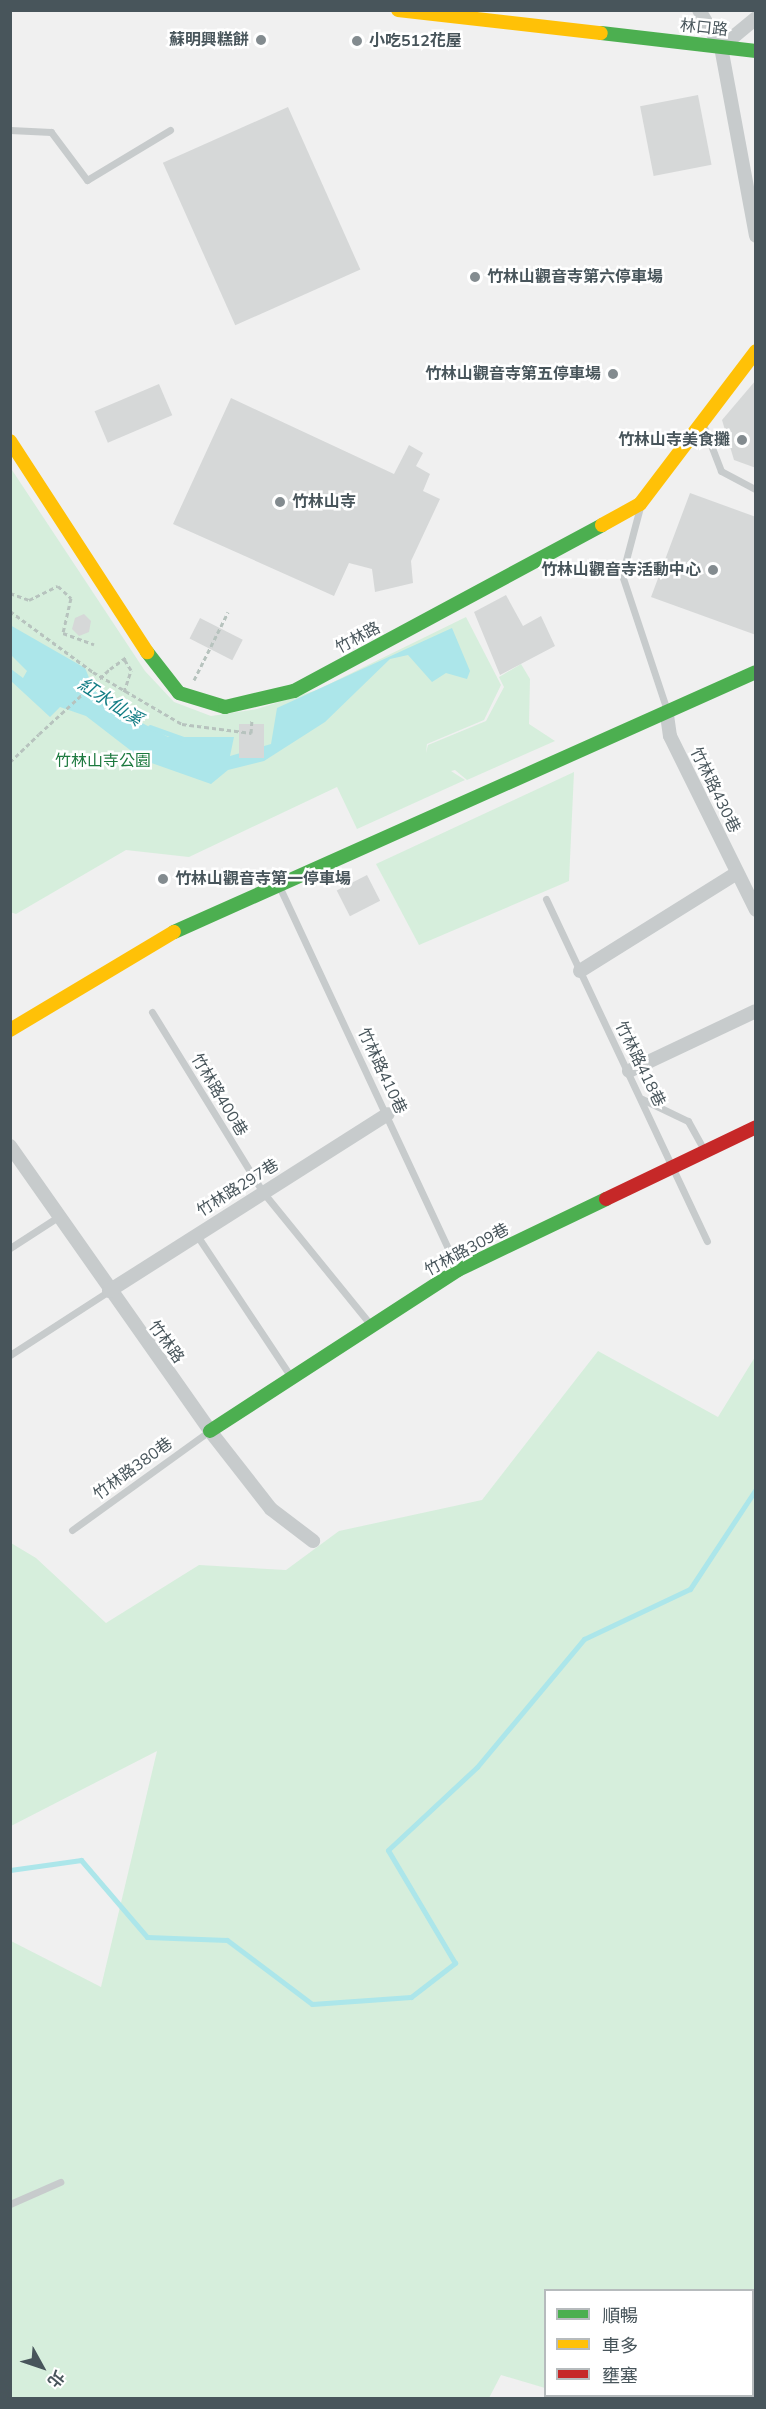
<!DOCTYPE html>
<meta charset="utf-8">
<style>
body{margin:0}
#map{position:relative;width:766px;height:2409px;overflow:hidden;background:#f0f0f0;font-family:"Nunito Sans","Noto Sans TC",sans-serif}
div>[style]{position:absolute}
.green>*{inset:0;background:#d6eedc}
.water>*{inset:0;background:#ace6ea}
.stream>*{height:5px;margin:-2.5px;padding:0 2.5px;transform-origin:2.5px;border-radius:2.5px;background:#ace6ea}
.building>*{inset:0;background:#d6d8d8;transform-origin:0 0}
.path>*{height:3px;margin-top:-1.5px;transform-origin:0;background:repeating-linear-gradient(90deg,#b7c3be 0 4.5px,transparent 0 7.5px)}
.lane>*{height:7px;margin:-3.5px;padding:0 3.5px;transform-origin:3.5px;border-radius:3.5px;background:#c7cbcc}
.street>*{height:14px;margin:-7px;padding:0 7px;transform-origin:7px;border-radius:7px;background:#c7cbcc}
.fast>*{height:14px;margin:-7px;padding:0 7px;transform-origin:7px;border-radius:7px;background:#4caf50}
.slow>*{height:14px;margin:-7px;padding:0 7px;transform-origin:7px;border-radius:7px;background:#ffc107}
.jam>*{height:14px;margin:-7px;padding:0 7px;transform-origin:7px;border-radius:7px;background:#c62828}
.path-bridge>*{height:3px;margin-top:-1.5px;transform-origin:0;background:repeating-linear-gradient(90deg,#b7c3be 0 4.5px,transparent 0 7.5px)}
.dots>*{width:16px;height:16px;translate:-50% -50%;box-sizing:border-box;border:3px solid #fff;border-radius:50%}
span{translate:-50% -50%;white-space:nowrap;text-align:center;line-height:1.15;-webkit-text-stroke:5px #fff;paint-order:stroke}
.street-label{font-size:16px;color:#48555b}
.poi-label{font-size:16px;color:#48555b;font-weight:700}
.right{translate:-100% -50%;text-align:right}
.left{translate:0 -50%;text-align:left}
.park-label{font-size:16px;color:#1c793e}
.water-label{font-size:18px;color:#137d85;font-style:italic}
.frame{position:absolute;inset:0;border:12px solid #48555b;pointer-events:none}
.legend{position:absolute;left:544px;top:2289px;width:210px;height:108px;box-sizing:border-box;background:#fff;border:2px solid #b6bbbd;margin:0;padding:8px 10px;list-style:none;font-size:18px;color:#48555b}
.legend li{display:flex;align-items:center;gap:12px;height:30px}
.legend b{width:30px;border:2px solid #b6bbbd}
.north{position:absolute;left:12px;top:2337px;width:60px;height:60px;-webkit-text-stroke:4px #fff;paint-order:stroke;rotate:130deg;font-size:16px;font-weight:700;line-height:24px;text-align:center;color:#48555b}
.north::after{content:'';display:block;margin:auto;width:21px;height:27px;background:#48555b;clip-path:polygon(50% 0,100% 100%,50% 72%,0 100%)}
</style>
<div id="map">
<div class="green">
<i style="clip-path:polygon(10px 467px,145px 671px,174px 702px,211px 716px,257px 709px,317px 690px,466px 617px,501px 685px,484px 720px,427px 744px,426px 753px,428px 745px,486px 721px,504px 687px,499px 677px,521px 664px,530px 679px,529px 724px,555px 741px,467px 780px,455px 770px,451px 771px,465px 780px,357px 829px,337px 787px,189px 857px,126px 850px,16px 914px,10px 912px)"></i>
<i style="clip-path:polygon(574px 772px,569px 881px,419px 945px,376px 864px)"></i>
<i style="clip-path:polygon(598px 1351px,718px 1417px,755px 1357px,755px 2331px,752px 2290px,546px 2290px,545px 2388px,501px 2375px,489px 2398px,11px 2398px,11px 1941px,101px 1987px,157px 1751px,11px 1826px,11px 1543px,36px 1558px,106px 1623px,199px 1565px,286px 1570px,339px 1531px,482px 1500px)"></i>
<i style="clip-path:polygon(569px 2396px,702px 2396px,700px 2398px)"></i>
</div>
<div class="water">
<i style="clip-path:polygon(10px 625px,85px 668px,98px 699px,168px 737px,234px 737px,230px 756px,271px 744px,277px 708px,452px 628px,470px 671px,467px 679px,446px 673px,432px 682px,408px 655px,390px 659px,325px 722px,264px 761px,228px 770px,211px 784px,143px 760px,86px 716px,60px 707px,50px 717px,11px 681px,11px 669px,23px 678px,27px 671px,11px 655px)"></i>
</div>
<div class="stream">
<i style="left:91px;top:691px;width:27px;rotate:36deg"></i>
<i style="left:150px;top:727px;width:35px;rotate:20deg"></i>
<i style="left:10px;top:1870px;width:72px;rotate:-8deg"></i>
<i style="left:81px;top:1860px;width:101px;rotate:49.4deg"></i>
<i style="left:147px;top:1937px;width:80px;rotate:2.1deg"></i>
<i style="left:227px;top:1940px;width:106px;rotate:37deg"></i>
<i style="left:312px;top:2004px;width:99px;rotate:-4deg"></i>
<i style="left:411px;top:1997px;width:56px;rotate:-37.7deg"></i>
<i style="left:455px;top:1963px;width:131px;rotate:-120.7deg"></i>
<i style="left:388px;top:1850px;width:122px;rotate:-43deg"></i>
<i style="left:477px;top:1767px;width:167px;rotate:-50.1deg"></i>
<i style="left:584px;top:1639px;width:117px;rotate:-25.3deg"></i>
<i style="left:690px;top:1589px;width:120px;rotate:-56.6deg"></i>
</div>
<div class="building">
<i style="left:698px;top:95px;width:71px;height:59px;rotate:79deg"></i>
<i style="left:288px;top:107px;width:178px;height:137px;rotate:66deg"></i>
<i style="clip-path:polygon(756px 380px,756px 468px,734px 460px,722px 420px)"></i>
<i style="left:159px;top:384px;width:34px;height:70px;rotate:67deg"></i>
<i style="clip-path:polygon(231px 398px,394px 474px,409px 445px,423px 453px,416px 466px,430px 474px,423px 491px,440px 499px,411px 561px,413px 583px,375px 592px,372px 569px,349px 563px,334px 596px,173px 524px)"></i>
<i style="clip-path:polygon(690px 493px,756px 517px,756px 635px,651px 597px)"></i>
<i style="clip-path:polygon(506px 595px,523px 626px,541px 616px,555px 646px,500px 675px,474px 612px)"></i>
<i style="clip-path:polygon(84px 614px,91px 621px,89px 632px,79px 636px,72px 629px,75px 618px)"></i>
<i style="left:200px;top:618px;width:48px;height:23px;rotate:27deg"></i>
<i style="left:239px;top:724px;width:25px;height:34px"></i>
<i style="left:367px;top:875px;width:29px;height:34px;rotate:63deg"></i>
</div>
<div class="path">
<i style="left:10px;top:593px;width:20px;rotate:20deg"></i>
<i style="left:29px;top:600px;width:32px;rotate:-26deg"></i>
<i style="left:58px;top:586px;width:18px;rotate:43deg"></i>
<i style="left:71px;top:598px;width:36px;rotate:103deg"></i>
<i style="left:63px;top:633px;width:33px;rotate:20deg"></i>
<i style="left:10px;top:611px;width:103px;rotate:36.3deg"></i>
<i style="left:93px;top:672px;width:103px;rotate:30.3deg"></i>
<i style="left:182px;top:724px;width:70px;rotate:7.4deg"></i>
<i style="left:251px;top:733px;width:13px;rotate:-86deg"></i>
<i style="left:110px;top:669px;width:22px;rotate:-36deg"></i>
<i style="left:194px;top:680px;width:76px;rotate:-63.4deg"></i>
<i style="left:124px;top:692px;width:23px;rotate:-72deg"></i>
<i style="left:131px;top:670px;width:13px;rotate:-122deg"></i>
<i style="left:10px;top:762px;width:40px;rotate:-44deg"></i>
</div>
<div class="lane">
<i style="left:10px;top:130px;width:41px;rotate:2.8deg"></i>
<i style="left:51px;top:132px;width:60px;rotate:53.1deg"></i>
<i style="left:87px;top:180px;width:97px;rotate:-31.1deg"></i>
<i style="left:704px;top:427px;width:47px;rotate:68.9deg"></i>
<i style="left:721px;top:471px;width:40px;rotate:28deg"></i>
<i style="left:640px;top:507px;width:70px;rotate:104.8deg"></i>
<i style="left:622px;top:575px;width:142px;rotate:71.6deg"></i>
<i style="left:279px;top:886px;width:421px;rotate:65deg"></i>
<i style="left:546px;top:899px;width:378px;rotate:64.8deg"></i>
<i style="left:152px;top:1012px;width:210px;rotate:58.4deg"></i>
<i style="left:262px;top:1191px;width:171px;rotate:50.9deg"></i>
<i style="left:642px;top:1099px;width:51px;rotate:25.6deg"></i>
<i style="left:688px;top:1121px;width:33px;rotate:61deg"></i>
<i style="left:196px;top:1234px;width:172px;rotate:56.4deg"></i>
<i style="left:10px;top:1248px;width:57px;rotate:-32.9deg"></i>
<i style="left:10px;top:1355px;width:118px;rotate:-32.9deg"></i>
<i style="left:72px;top:1530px;width:168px;rotate:-35.8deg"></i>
<i style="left:10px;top:2204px;width:55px;rotate:-23.7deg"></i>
</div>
<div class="street">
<i style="left:699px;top:10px;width:43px;rotate:59.3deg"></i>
<i style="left:721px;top:47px;width:192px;rotate:79.5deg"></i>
<i style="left:721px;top:47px;width:45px;rotate:-39.6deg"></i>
<i style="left:667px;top:715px;width:21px;rotate:82deg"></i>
<i style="left:670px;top:736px;width:194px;rotate:63.7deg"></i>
<i style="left:580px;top:971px;width:185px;rotate:-32deg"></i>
<i style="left:629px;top:1071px;width:140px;rotate:-25.3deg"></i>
<i style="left:10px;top:1146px;width:348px;rotate:54.9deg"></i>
<i style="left:210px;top:1431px;width:99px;rotate:52deg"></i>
<i style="left:271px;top:1509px;width:53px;rotate:37.3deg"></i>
<i style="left:109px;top:1291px;width:330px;rotate:-32.4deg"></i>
</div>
<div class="fast">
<i style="left:601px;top:33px;width:156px;rotate:6.6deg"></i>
<i style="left:147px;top:652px;width:52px;rotate:52deg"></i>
<i style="left:179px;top:693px;width:48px;rotate:16.9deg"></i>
<i style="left:225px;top:707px;width:71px;rotate:-13.1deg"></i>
<i style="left:294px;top:691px;width:350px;rotate:-28.3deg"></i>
<i style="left:174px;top:932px;width:637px;rotate:-24.07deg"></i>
<i style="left:210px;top:1431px;width:296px;rotate:-33deg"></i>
<i style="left:458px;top:1270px;width:164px;rotate:-25.6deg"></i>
</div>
<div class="slow">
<i style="left:398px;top:10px;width:204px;rotate:6.5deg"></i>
<i style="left:10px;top:441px;width:252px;rotate:57deg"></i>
<i style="left:602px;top:525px;width:43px;rotate:-28.9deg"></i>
<i style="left:640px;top:504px;width:192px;rotate:-52.8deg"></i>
<i style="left:10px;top:1030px;width:191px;rotate:-30.9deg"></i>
</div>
<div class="jam">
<i style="left:606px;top:1199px;width:166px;rotate:-25.6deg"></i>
</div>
<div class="path-bridge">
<i style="left:39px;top:734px;width:96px;rotate:-42.5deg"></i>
</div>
<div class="dots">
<i style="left:261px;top:40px;background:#838b8f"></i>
<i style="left:357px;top:41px;background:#838b8f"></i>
<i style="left:475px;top:277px;background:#838b8f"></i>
<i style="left:613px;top:374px;background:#838b8f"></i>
<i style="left:742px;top:440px;background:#838b8f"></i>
<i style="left:280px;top:502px;background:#838b8f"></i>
<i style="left:713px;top:570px;background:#838b8f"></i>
<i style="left:163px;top:879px;background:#838b8f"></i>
</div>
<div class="street-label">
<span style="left:704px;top:28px;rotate:6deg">林口路</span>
<span style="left:358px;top:638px;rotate:-28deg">竹林路</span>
<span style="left:715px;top:790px;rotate:64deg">竹林路430巷</span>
<span style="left:640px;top:1064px;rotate:64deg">竹林路418巷</span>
<span style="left:382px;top:1071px;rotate:65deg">竹林路410巷</span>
<span style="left:219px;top:1095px;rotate:59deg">竹林路400巷</span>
<span style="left:238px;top:1188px;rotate:-32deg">竹林路297巷</span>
<span style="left:467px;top:1250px;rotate:-28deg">竹林路309巷</span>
<span style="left:166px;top:1342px;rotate:54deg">竹林路</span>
<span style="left:133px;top:1469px;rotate:-36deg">竹林路380巷</span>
</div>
<div class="poi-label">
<span class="right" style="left:249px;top:40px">蘇明興糕餅</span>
<span class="left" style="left:369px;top:41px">小吃512花屋</span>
<span class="left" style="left:487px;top:277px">竹林山觀音寺第六停車場</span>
<span class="right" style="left:601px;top:374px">竹林山觀音寺第五停車場</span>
<span class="right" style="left:730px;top:440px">竹林山寺美食攤</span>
<span class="left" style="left:292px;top:502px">竹林山寺</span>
<span class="right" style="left:701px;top:570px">竹林山觀音寺活動中心</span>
<span class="left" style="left:175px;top:879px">竹林山觀音寺第一停車場</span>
</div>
<div class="park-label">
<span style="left:103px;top:761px">竹林山寺公園</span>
</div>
<div class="water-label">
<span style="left:110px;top:702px;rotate:33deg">紅水仙溪</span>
</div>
<div class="frame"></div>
<ul class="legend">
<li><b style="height:8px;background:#4caf50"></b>順暢</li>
<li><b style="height:8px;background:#ffc107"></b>車多</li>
<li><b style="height:8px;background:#c62828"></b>壅塞</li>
</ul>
<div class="north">北</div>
</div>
